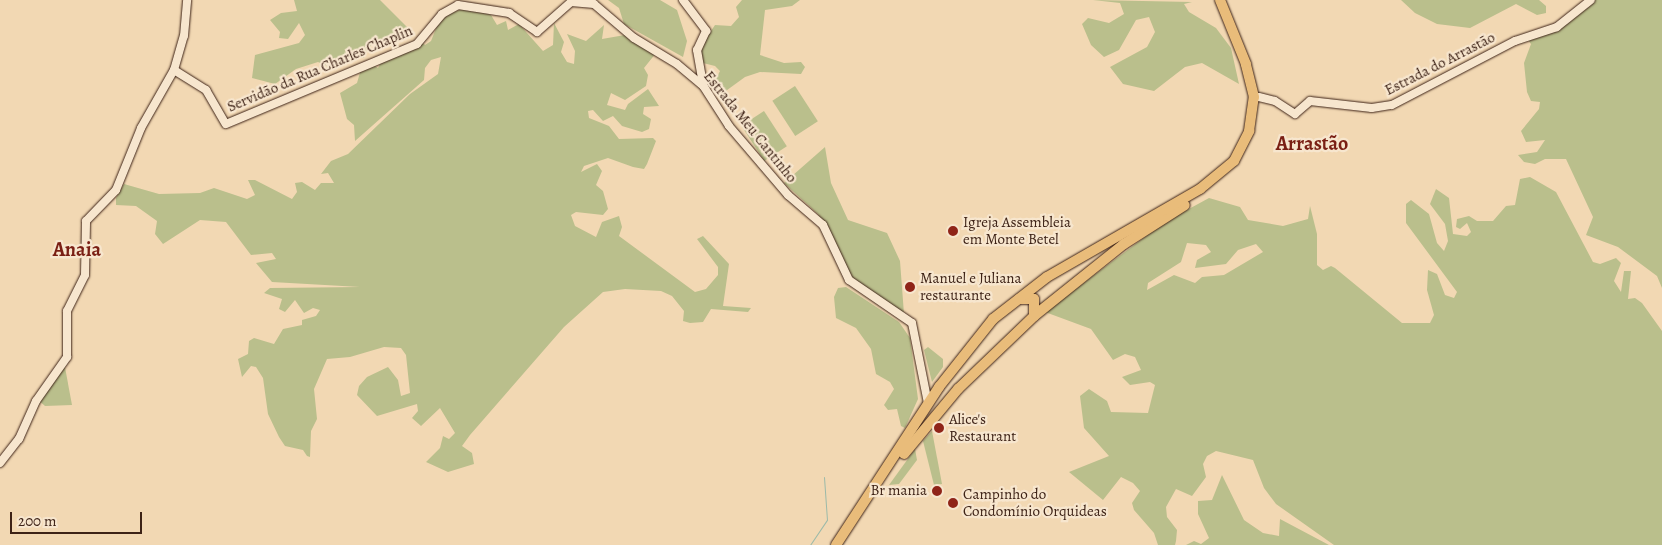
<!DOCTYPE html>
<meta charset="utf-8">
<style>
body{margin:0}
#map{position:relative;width:1662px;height:545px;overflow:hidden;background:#f2d8b3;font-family:Alegreya,serif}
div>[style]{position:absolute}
.green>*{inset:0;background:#babf8c;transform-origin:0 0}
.stream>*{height:1px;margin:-0.5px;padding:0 0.5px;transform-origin:0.5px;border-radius:0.5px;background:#9cbaa9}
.roads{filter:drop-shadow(0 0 1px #3d2216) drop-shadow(0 0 1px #3d2216)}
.secondary>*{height:8px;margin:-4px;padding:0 4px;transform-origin:4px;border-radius:4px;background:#f7e6ce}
.highway>*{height:10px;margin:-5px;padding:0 5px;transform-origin:5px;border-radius:5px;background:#e9bc7a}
.dots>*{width:14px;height:14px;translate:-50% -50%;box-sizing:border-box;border:2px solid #f7e6ce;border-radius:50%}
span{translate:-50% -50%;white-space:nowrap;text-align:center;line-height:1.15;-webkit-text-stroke:4.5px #f7e6ce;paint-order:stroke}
.street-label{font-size:15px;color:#3d2216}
.poi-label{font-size:15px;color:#3d2216}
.left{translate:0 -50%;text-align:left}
.right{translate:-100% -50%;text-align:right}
.district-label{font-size:20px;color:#7a1f14;font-weight:700}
.scale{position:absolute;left:10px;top:512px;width:132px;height:22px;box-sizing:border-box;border:2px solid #3d2216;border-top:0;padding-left:6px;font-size:15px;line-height:18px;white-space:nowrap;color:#3d2216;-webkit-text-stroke:4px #f7e6ce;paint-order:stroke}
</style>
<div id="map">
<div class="green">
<i style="clip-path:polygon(294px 0,380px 0,413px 33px,405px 38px,392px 36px,379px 40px,367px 49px,364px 58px,349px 55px,335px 70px,318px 62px,296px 69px,275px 84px,252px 78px,255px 55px,299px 43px,305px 35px,299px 23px,288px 39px,279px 38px,280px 32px,270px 20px,281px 13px,297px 11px)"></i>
<i style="clip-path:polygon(608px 0,660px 0,677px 10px,687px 41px,683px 57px,624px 24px,619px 8px)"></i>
<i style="clip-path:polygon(742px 0,800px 0,792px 6px,765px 10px,760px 55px,784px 63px,801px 62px,805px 67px,801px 74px,760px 72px,745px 77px,723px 93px,714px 83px,720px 71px,715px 66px,699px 62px,701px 46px,715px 25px,731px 26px,739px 17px,736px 7px)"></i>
<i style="clip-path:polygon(1093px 0,1192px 2px,1184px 4px,1189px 12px,1216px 28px,1231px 48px,1239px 84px,1202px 63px,1185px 67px,1154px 91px,1123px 84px,1110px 67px,1147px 47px,1155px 32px,1149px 17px,1136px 20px,1119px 50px,1104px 57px,1091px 45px,1082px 24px,1088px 18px,1109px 23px,1124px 14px,1120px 3px)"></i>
<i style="clip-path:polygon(1401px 0,1539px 0,1546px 6px,1546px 13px,1537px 15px,1516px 4px,1470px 28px,1437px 24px,1415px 13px)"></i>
<i style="clip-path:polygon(1594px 0,1662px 0,1662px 288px,1657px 276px,1618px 247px,1586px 235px,1593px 217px,1566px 159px,1545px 159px,1535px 164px,1524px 162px,1518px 155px,1537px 152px,1545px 140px,1526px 142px,1521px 131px,1539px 109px,1540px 102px,1531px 101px,1527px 92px,1524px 63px,1531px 44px,1528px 40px)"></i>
<i style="clip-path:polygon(469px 7px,491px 15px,497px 25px,506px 21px,508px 30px,519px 24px,543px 51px,553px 45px,554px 23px,564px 42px,561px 52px,567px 62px,574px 64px,575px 51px,567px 34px,586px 41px,604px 25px,602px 39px,625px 35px,656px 53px,644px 68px,648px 75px,646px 86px,625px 100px,611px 93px,607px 105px,625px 110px,628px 104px,648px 89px,659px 106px,644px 107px,643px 114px,651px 119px,649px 129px,642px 132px,622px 126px,613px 116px,603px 121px,593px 110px,588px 111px,589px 118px,609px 126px,619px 139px,653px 138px,656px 141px,647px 164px,644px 169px,633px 167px,608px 158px,584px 166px,581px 172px,597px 164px,602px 171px,596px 185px,603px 191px,608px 209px,603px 215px,576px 212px,571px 215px,575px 226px,596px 237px,602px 222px,619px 216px,622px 227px,619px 236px,695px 292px,706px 289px,718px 275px,718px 267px,697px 239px,703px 236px,729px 264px,723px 306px,751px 308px,748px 312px,711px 309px,703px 322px,690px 323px,683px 321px,684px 311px,672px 296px,661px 291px,625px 289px,603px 292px,564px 327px,470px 435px,462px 446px,472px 453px,474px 464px,448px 472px,426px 462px,440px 448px,443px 436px,449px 439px,455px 433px,440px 408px,421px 426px,412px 418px,418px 411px,417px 404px,377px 416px,357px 395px,359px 386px,367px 377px,388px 367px,398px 380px,401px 396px,410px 393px,406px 355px,401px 348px,384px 347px,350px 357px,327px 359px,314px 389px,317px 419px,311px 431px,310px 457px,307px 456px,303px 450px,285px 446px,279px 437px,268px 414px,263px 378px,256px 367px,251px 366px,242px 377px,238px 359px,248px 354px,249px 341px,254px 338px,274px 344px,283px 329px,302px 325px,302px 320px,316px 316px,320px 310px,313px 308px,304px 313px,295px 300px,285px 312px,279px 309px,282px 299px,264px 293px,270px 288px,360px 287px,272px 282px,256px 263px,276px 259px,272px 253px,251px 255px,226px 222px,200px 220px,163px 244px,155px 234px,157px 221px,136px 206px,116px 205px,116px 198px,124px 184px,159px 194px,200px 193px,214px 188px,247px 199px,255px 195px,248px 180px,255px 180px,292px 199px,297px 192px,295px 183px,302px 182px,315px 190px,321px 183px,334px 183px,328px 173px,321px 174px,331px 161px,348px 154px,410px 94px,438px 74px,441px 57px,431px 60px,425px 68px,424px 80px,355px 141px,354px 125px,347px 119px,340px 93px,357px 83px,361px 69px,369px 62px,378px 68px,381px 62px,420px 40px,425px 45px,431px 41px,441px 16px)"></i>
<i style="left:795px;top:86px;width:42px;height:27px;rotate:57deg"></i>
<i style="left:764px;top:111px;width:42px;height:27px;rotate:57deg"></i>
<i style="clip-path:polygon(825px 147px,831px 183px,848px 220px,887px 233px,900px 261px,904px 314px,878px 301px,847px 274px,818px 214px,784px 183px)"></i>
<i style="clip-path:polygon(evenodd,1530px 177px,1556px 192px,1593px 262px,1600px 264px,1616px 258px,1621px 263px,1614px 281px,1621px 292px,1624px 271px,1631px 271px,1628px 299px,1635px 298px,1642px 303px,1662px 331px,1662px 545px,1334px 545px,1276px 504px,1264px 488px,1253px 460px,1216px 451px,1207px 456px,1203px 464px,1206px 477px,1192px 496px,1176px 489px,1166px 507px,1167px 517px,1177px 530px,1176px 541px,1175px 545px,1158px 545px,1154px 533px,1134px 510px,1132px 503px,1140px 491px,1133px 483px,1121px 477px,1103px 500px,1069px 472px,1109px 456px,1084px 428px,1080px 396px,1089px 389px,1107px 401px,1111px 412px,1148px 413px,1155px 385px,1150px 382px,1130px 385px,1122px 377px,1141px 370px,1135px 357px,1125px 354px,1113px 360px,1091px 329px,1045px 312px,1165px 222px,1209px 198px,1240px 207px,1248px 220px,1283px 226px,1308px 219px,1310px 206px,1317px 234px,1317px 265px,1323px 270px,1331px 266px,1335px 268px,1402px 323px,1430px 323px,1434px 315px,1427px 290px,1428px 270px,1437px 274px,1445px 295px,1454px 298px,1457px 292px,1406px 223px,1406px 204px,1411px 200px,1429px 214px,1437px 243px,1444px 251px,1448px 241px,1445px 224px,1430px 204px,1436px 189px,1449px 198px,1453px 234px,1467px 236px,1471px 232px,1467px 223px,1460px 229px,1456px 227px,1457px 219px,1469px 216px,1477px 221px,1493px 221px,1506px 206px,1515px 205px,1520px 179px,1530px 177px,1187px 243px,1206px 245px,1211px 252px,1197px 260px,1195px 268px,1226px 264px,1238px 250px,1256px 244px,1263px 252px,1224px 275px,1202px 277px,1195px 283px,1174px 275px,1147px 290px,1148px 283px,1181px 262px,1187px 243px)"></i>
<i style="clip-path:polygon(846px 287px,899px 322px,910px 338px,918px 399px,905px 428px,901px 426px,897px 409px,888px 410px,884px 405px,894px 389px,890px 382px,876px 374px,871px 349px,856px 328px,836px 318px,834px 297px,838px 288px)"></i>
<i style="clip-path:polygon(928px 347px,943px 359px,943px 367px,932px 382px,924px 350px)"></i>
<i style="clip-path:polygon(64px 362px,72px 405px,45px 406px,37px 399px)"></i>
<i style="clip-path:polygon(932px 431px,942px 484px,934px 485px,923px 441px)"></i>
<i style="clip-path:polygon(915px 449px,917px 460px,899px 484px,889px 485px)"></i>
<i style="clip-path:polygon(1222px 475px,1244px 520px,1263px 533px,1279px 536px,1280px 519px,1329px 545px,1186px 545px,1194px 541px,1201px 544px,1209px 538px,1198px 514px,1198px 501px,1212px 500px)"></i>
</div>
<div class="stream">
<i style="left:810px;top:545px;width:30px;rotate:-56deg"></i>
<i style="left:827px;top:520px;width:43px;rotate:-94deg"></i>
</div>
<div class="roads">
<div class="secondary">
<i style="left:683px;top:0;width:39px;rotate:53deg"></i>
<i style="left:706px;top:31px;width:21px;rotate:115deg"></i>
<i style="left:697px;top:50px;width:36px;rotate:80deg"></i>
<i style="left:174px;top:70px;width:38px;rotate:32deg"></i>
<i style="left:206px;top:90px;width:39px;rotate:60deg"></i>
<i style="left:226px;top:124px;width:207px;rotate:-22.7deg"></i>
<i style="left:417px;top:44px;width:39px;rotate:-50deg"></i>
<i style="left:442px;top:14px;width:18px;rotate:-29deg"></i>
<i style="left:458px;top:5px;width:52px;rotate:8.9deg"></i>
<i style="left:509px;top:13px;width:34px;rotate:34deg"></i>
<i style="left:537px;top:32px;width:45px;rotate:-41.4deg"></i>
<i style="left:571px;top:2px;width:23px;rotate:5deg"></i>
<i style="left:594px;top:4px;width:52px;rotate:40.4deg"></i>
<i style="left:634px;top:38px;width:50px;rotate:31.2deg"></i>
<i style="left:677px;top:64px;width:35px;rotate:40deg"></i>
<i style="left:704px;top:87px;width:46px;rotate:57.3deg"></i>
<i style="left:729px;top:126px;width:91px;rotate:49.5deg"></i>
<i style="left:788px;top:195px;width:46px;rotate:40.6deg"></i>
<i style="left:823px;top:225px;width:61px;rotate:64.7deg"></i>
<i style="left:849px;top:280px;width:76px;rotate:34.3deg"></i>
<i style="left:912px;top:323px;width:82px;rotate:78.7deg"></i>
<i style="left:1259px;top:97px;width:16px;rotate:14deg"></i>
<i style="left:1275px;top:101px;width:24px;rotate:33deg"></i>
<i style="left:1295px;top:114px;width:20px;rotate:-41deg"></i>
<i style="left:1310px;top:101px;width:62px;rotate:6.4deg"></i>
<i style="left:1372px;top:108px;width:20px;rotate:-9deg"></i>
<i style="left:1392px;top:105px;width:139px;rotate:-27.5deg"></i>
<i style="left:1515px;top:41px;width:44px;rotate:-18.4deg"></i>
<i style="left:1557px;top:27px;width:43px;rotate:-38.5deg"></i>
<i style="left:0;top:463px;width:31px;rotate:-52deg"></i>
<i style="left:19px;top:439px;width:42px;rotate:-65.9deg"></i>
<i style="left:36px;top:401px;width:54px;rotate:-54.8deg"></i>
<i style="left:67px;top:357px;width:46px;rotate:-90deg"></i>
<i style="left:67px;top:311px;width:40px;rotate:-63.4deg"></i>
<i style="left:85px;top:275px;width:54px;rotate:-88.9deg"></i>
<i style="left:86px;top:221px;width:43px;rotate:-45.9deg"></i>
<i style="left:116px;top:190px;width:67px;rotate:-68deg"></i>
<i style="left:141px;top:128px;width:67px;rotate:-60.4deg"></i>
<i style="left:174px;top:70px;width:35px;rotate:-74deg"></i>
<i style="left:184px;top:36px;width:36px;rotate:-85deg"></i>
</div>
<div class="highway">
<i style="left:1019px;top:299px;width:15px"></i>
<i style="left:1034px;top:299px;width:17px;rotate:90deg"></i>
<i style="left:904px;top:454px;width:85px;rotate:-50.3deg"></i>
<i style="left:958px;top:389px;width:105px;rotate:-43.8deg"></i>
<i style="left:1034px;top:316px;width:115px;rotate:-38.7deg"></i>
<i style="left:1124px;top:244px;width:72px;rotate:-32.6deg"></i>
<i style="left:836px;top:545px;width:189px;rotate:-56.9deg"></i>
<i style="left:939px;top:387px;width:87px;rotate:-51.5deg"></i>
<i style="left:993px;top:319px;width:68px;rotate:-37.9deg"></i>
<i style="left:1047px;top:277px;width:177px;rotate:-29.9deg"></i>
<i style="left:1200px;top:189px;width:44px;rotate:-39.5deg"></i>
<i style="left:1234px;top:161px;width:34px;rotate:-63deg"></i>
<i style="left:1249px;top:131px;width:34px;rotate:-82deg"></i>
<i style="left:1254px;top:97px;width:34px;rotate:-104deg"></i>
<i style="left:1246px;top:64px;width:69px;rotate:-112.1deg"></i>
</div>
</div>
<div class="dots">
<i style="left:953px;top:231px;background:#8f2418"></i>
<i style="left:910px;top:287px;background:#8f2418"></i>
<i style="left:939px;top:428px;background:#8f2418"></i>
<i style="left:937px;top:491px;background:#8f2418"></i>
<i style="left:953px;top:503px;background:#8f2418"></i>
</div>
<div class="street-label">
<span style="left:1440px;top:64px;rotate:-27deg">Estrada do Arrastão</span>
<span style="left:320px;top:69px;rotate:-23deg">Servidão da Rua Charles Chaplin</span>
<span style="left:750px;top:127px;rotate:51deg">Estrada Meu Cantinho</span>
</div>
<div class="poi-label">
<span class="left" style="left:963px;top:231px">Igreja Assembleia<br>em Monte Betel</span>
<span class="left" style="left:920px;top:287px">Manuel e Juliana<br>restaurante</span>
<span class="left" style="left:949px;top:428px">Alice's<br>Restaurant</span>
<span class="right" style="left:927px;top:491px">Br mania</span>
<span class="left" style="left:963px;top:503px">Campinho do<br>Condomínio Orquideas</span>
</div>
<div class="district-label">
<span style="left:1312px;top:143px">Arrastão</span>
<span style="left:77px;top:249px">Anaia</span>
</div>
<div class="scale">200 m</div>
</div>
